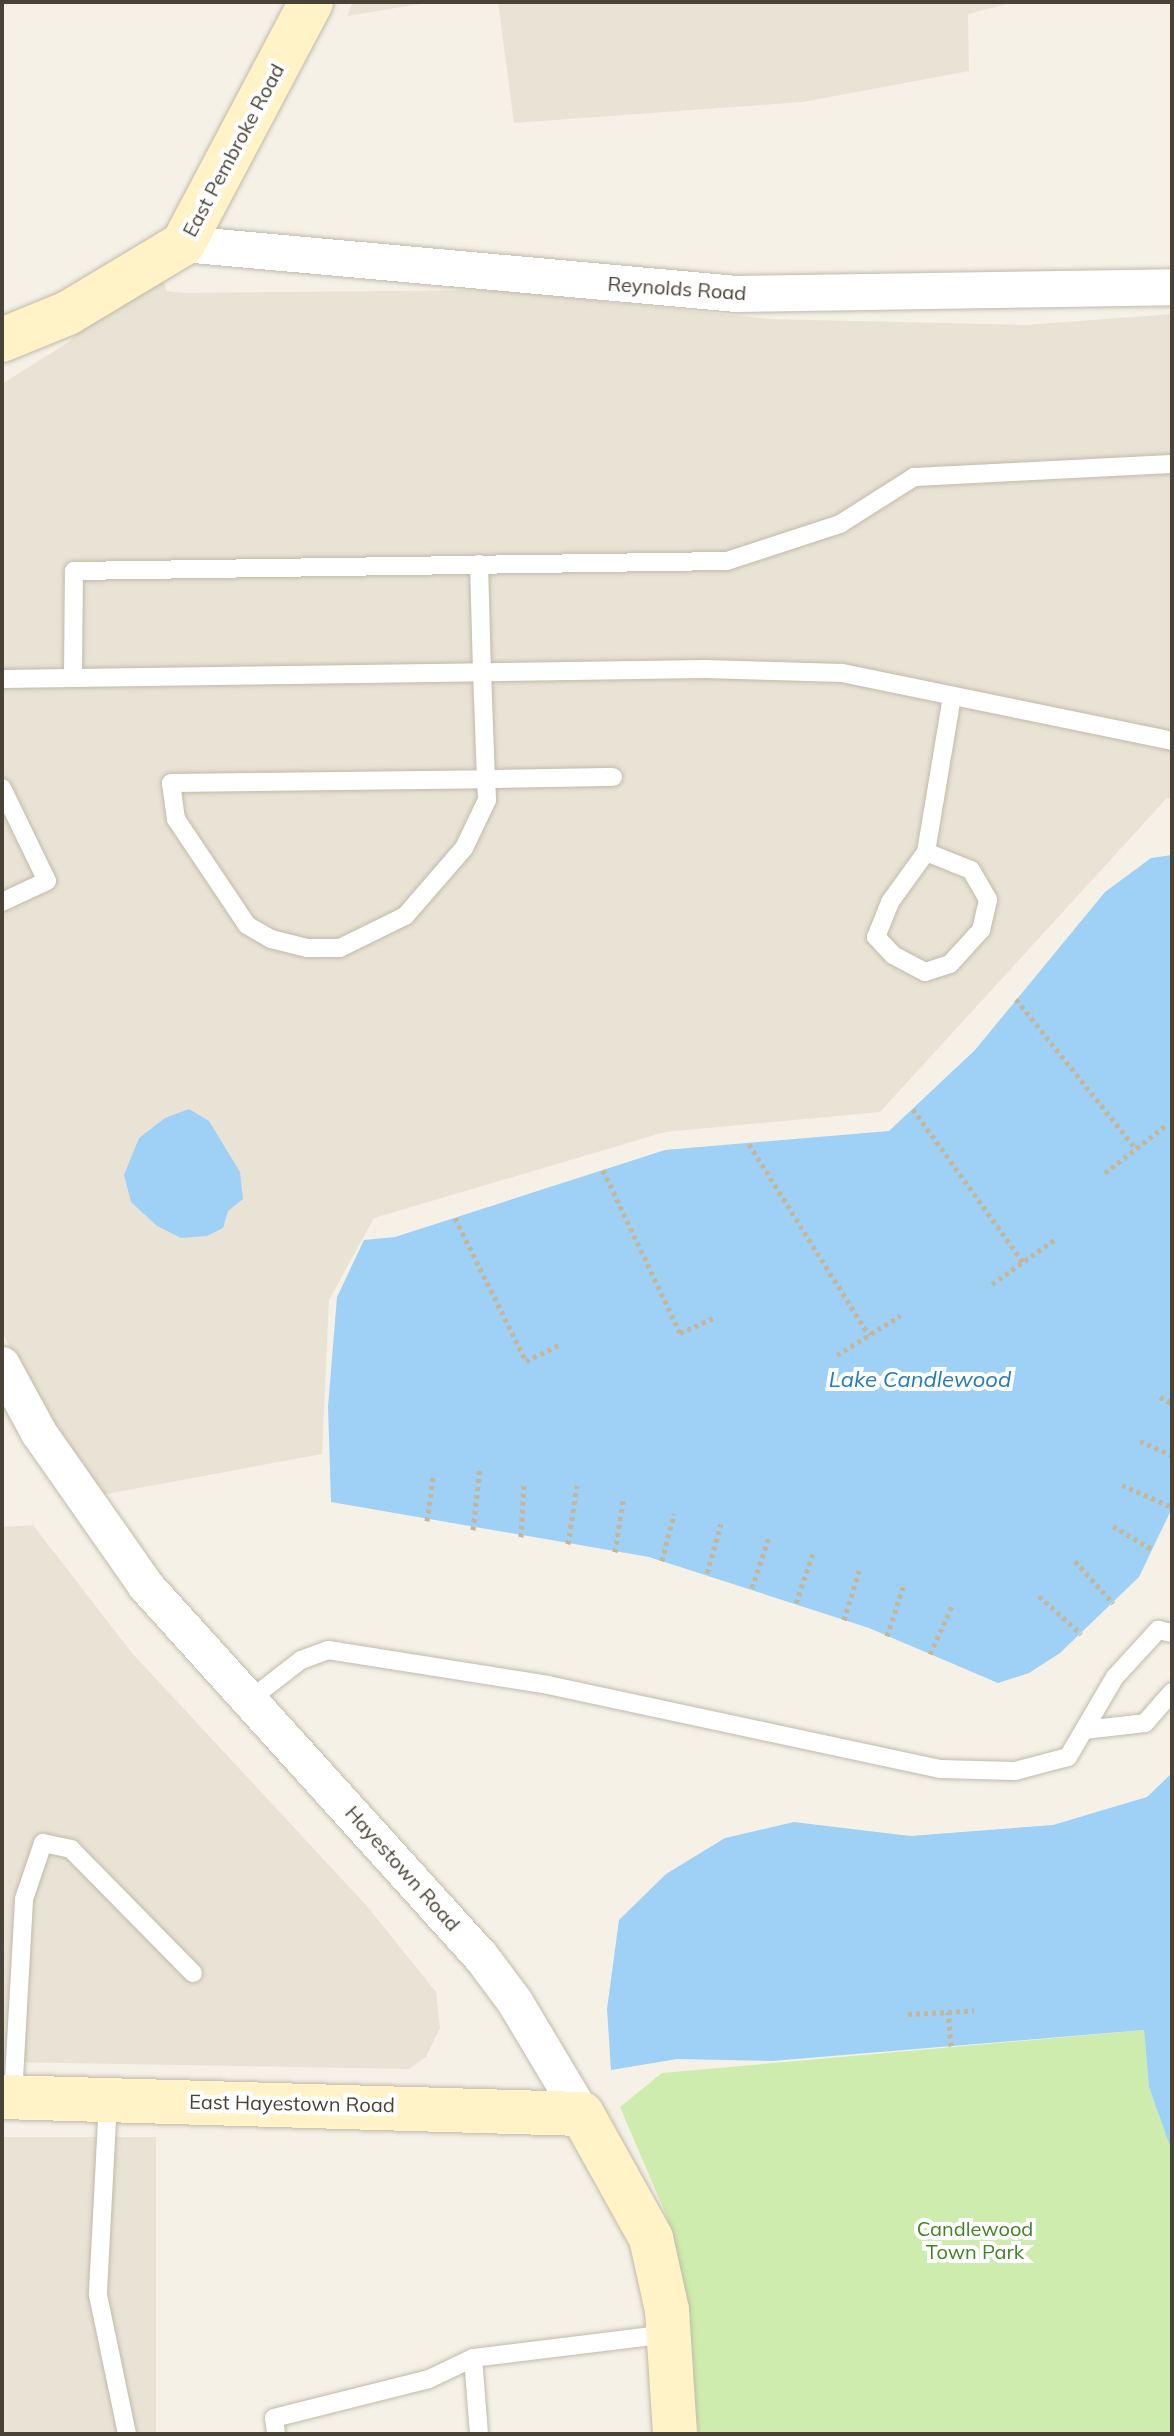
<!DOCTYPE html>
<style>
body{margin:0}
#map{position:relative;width:1174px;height:2436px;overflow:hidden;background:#f5f1e7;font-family:Mulish,sans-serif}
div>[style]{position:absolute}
.residential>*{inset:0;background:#e9e3d5;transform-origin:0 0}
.green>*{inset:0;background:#ceecad}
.water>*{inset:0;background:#9fd0f6}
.path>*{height:5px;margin-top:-2.5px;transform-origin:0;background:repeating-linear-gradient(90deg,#c4b699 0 4px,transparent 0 8px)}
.roads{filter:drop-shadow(0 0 2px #c1baa9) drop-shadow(0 0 2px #c1baa9)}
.lane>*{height:18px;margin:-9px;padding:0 9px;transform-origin:9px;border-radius:9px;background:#fff}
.street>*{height:36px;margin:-18px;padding:0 18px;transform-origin:18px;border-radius:18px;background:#fff}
.secondary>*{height:44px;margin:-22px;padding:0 22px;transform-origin:22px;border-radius:22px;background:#fff3c7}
span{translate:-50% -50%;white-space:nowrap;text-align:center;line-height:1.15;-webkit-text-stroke:8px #fff;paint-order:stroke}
.street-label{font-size:20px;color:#494236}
.park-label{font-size:20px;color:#448024}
.water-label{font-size:22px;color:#267abe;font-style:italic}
.frame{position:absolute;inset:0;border:4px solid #494236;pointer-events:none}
</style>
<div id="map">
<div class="residential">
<i style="clip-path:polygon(353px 2px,432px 2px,347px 16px)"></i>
<i style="clip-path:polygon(498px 2px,1015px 2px,968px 14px,969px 71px,803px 102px,514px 123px)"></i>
<i style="clip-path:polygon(164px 277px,166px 291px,185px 293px,496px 290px,769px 319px,1026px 325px,1172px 314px,1172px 799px,1167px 798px,880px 1112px,665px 1132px,374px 1218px,329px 1300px,322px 1454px,101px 1495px,50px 1424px,2px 1332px,2px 384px,70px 341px,87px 322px)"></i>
<i style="clip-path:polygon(33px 1525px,132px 1653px,366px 1905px,436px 1992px,440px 2028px,426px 2057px,409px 2069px,2px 2062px,2px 1527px)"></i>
<i style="left:2px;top:2137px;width:154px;height:297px"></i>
</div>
<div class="green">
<i style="clip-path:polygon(1144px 2030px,1149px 2087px,1172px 2152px,1172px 2434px,699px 2434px,667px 2217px,620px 2107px,662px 2073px)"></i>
</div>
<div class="water">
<i style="clip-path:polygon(1172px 855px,1172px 1508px,1139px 1577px,1060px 1653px,1029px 1673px,998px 1683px,869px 1628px,649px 1557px,331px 1502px,328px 1407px,337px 1297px,364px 1240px,395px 1237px,665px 1150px,889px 1131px,975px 1050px,1105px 892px,1151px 858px)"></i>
<i style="clip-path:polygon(189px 1109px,209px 1121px,240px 1172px,243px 1199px,228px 1211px,223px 1228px,207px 1236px,181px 1238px,157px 1226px,131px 1202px,124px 1175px,139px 1138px,165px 1118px)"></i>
<i style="clip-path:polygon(1172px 1773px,1172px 2152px,1149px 2087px,1144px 2030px,772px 2061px,677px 2059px,611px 2070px,607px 2009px,619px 1920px,666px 1874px,725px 1838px,794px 1822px,910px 1836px,1053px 1825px,1147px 1797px)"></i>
</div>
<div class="path">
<i style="left:1016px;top:999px;width:192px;rotate:51.3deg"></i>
<i style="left:913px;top:1109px;width:188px;rotate:54.3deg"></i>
<i style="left:749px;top:1144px;width:226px;rotate:57.9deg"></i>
<i style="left:603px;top:1170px;width:180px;rotate:64.7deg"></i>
<i style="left:680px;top:1333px;width:36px;rotate:-24deg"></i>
<i style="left:1105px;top:1173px;width:76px;rotate:-38.1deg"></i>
<i style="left:455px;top:1218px;width:160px;rotate:63.6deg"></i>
<i style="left:526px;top:1361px;width:37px;rotate:-26deg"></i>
<i style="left:992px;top:1284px;width:76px;rotate:-35.4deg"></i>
<i style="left:837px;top:1355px;width:75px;rotate:-32deg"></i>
<i style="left:1160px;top:1397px;width:13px;rotate:27deg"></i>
<i style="left:1140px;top:1441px;width:35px;rotate:24deg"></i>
<i style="left:1122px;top:1485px;width:55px;rotate:23.7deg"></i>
<i style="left:427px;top:1521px;width:44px;rotate:-82.2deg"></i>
<i style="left:1113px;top:1526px;width:47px;rotate:31deg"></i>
<i style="left:473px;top:1530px;width:63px;rotate:-83.7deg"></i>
<i style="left:521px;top:1537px;width:55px;rotate:-86.9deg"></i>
<i style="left:568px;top:1544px;width:59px;rotate:-81.2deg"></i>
<i style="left:615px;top:1552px;width:52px;rotate:-81.1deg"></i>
<i style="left:662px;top:1561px;width:49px;rotate:-75.7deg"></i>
<i style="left:1075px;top:1561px;width:57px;rotate:47.9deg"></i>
<i style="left:707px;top:1573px;width:51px;rotate:-74.1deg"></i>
<i style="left:752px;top:1588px;width:54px;rotate:-71.6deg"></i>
<i style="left:1039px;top:1596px;width:57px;rotate:42.1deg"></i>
<i style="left:796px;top:1603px;width:56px;rotate:-71.2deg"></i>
<i style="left:844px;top:1620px;width:54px;rotate:-72.9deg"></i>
<i style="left:887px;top:1636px;width:55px;rotate:-71.9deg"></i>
<i style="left:930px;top:1654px;width:53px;rotate:-65.4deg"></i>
<i style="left:908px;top:2014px;width:40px;rotate:-2.9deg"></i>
<i style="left:951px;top:2046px;width:34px;rotate:-95deg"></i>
<i style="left:948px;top:2012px;width:26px;rotate:-4deg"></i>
</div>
<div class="roads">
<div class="lane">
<i style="left:479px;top:564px;width:107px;rotate:88.4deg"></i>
<i style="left:482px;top:671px;width:108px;rotate:87.9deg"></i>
<i style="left:486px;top:779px;width:21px;rotate:87deg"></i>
<i style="left:487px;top:800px;width:53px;rotate:115.6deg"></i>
<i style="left:464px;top:848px;width:90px;rotate:130.9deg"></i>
<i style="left:405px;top:916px;width:72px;rotate:153.8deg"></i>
<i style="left:340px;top:948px;width:33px;rotate:180deg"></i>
<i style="left:307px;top:948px;width:37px;rotate:-166deg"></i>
<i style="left:271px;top:939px;width:28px;rotate:-150deg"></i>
<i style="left:247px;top:925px;width:128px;rotate:-123.8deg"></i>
<i style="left:176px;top:819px;width:36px;rotate:-98deg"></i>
<i style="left:171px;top:783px;width:315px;rotate:-0.7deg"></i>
<i style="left:486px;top:779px;width:127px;rotate:-0.9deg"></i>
<i style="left:73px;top:676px;width:105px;rotate:-89.5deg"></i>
<i style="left:74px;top:571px;width:653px;rotate:-0.88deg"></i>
<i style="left:727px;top:561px;width:119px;rotate:-18.1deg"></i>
<i style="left:840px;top:524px;width:88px;rotate:-32.4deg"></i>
<i style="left:914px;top:477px;width:258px;rotate:-2.9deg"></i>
<i style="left:2px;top:679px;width:703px;rotate:-0.81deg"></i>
<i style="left:705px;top:669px;width:137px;rotate:1.7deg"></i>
<i style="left:842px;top:673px;width:337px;rotate:11.6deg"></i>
<i style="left:2px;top:788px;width:103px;rotate:64.2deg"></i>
<i style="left:47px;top:881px;width:50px;rotate:155deg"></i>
<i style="left:926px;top:852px;width:48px;rotate:21.8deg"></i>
<i style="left:971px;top:870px;width:34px;rotate:60deg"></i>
<i style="left:988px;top:900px;width:31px;rotate:103deg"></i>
<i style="left:981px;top:930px;width:46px;rotate:132.4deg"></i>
<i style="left:950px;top:964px;width:26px;rotate:162deg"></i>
<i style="left:925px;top:972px;width:36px;rotate:-152deg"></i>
<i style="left:893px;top:955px;width:25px;rotate:-133deg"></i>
<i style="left:876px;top:937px;width:38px;rotate:-68deg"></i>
<i style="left:890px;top:902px;width:62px;rotate:-54.2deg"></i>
<i style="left:926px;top:852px;width:157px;rotate:-80.5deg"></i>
<i style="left:252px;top:1698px;width:62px;rotate:-37.8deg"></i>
<i style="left:301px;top:1660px;width:29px;rotate:-20deg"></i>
<i style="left:328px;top:1650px;width:223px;rotate:9deg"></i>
<i style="left:548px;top:1685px;width:401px;rotate:12.1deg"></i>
<i style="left:940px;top:1769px;width:75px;rotate:1.5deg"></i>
<i style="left:1015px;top:1771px;width:55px;rotate:-14.8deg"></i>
<i style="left:1068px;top:1757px;width:93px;rotate:-59.6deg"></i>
<i style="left:1115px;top:1677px;width:64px;rotate:-47.5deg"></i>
<i style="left:1158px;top:1630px;width:14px;rotate:12deg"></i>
<i style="left:1084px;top:1730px;width:61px;rotate:-6.5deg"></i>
<i style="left:1145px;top:1723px;width:41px;rotate:-48.9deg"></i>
<i style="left:13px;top:2097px;width:198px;rotate:-86.8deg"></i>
<i style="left:24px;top:1899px;width:59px;rotate:-71.3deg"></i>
<i style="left:43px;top:1843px;width:29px;rotate:12deg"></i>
<i style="left:71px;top:1849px;width:174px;rotate:45.5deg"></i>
<i style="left:108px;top:2101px;width:194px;rotate:93deg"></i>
<i style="left:98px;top:2295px;width:142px;rotate:78.2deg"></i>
<i style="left:276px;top:2434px;width:16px;rotate:-97deg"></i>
<i style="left:274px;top:2418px;width:160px;rotate:-14.1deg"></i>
<i style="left:429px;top:2379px;width:49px;rotate:-25.5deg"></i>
<i style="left:479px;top:2434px;width:76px;rotate:-94.5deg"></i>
<i style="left:473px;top:2358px;width:196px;rotate:-7deg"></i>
</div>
<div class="street">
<i style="left:183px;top:244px;width:556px;rotate:5.16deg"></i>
<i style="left:737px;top:294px;width:435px;rotate:-0.9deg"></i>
<i style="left:2px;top:1365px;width:77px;rotate:61.4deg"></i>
<i style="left:39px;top:1433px;width:187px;rotate:55deg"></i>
<i style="left:146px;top:1586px;width:498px;rotate:47.9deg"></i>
<i style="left:480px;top:1955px;width:59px;rotate:53.3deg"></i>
<i style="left:515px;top:2002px;width:131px;rotate:59.1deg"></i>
</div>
<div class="secondary">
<i style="left:2px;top:340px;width:71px;rotate:-22.2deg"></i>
<i style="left:68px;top:313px;width:134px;rotate:-31deg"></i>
<i style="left:183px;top:244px;width:274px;rotate:-62.1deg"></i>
<i style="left:2px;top:2097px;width:580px;rotate:1.68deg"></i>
<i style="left:582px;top:2114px;width:142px;rotate:60.9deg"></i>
<i style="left:651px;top:2238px;width:74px;rotate:77.5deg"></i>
<i style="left:667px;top:2310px;width:124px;rotate:86.3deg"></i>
</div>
</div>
<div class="street-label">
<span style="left:233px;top:150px;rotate:-62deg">East Pembroke Road</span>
<span style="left:677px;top:288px;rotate:4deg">Reynolds Road</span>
<span style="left:403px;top:1868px;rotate:48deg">Hayestown Road</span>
<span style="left:292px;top:2103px;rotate:1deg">East Hayestown Road</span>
</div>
<div class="park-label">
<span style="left:975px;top:2240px">Candlewood<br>Town Park</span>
</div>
<div class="water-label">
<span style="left:920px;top:1380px">Lake Candlewood</span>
</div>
<div class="frame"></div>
</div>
